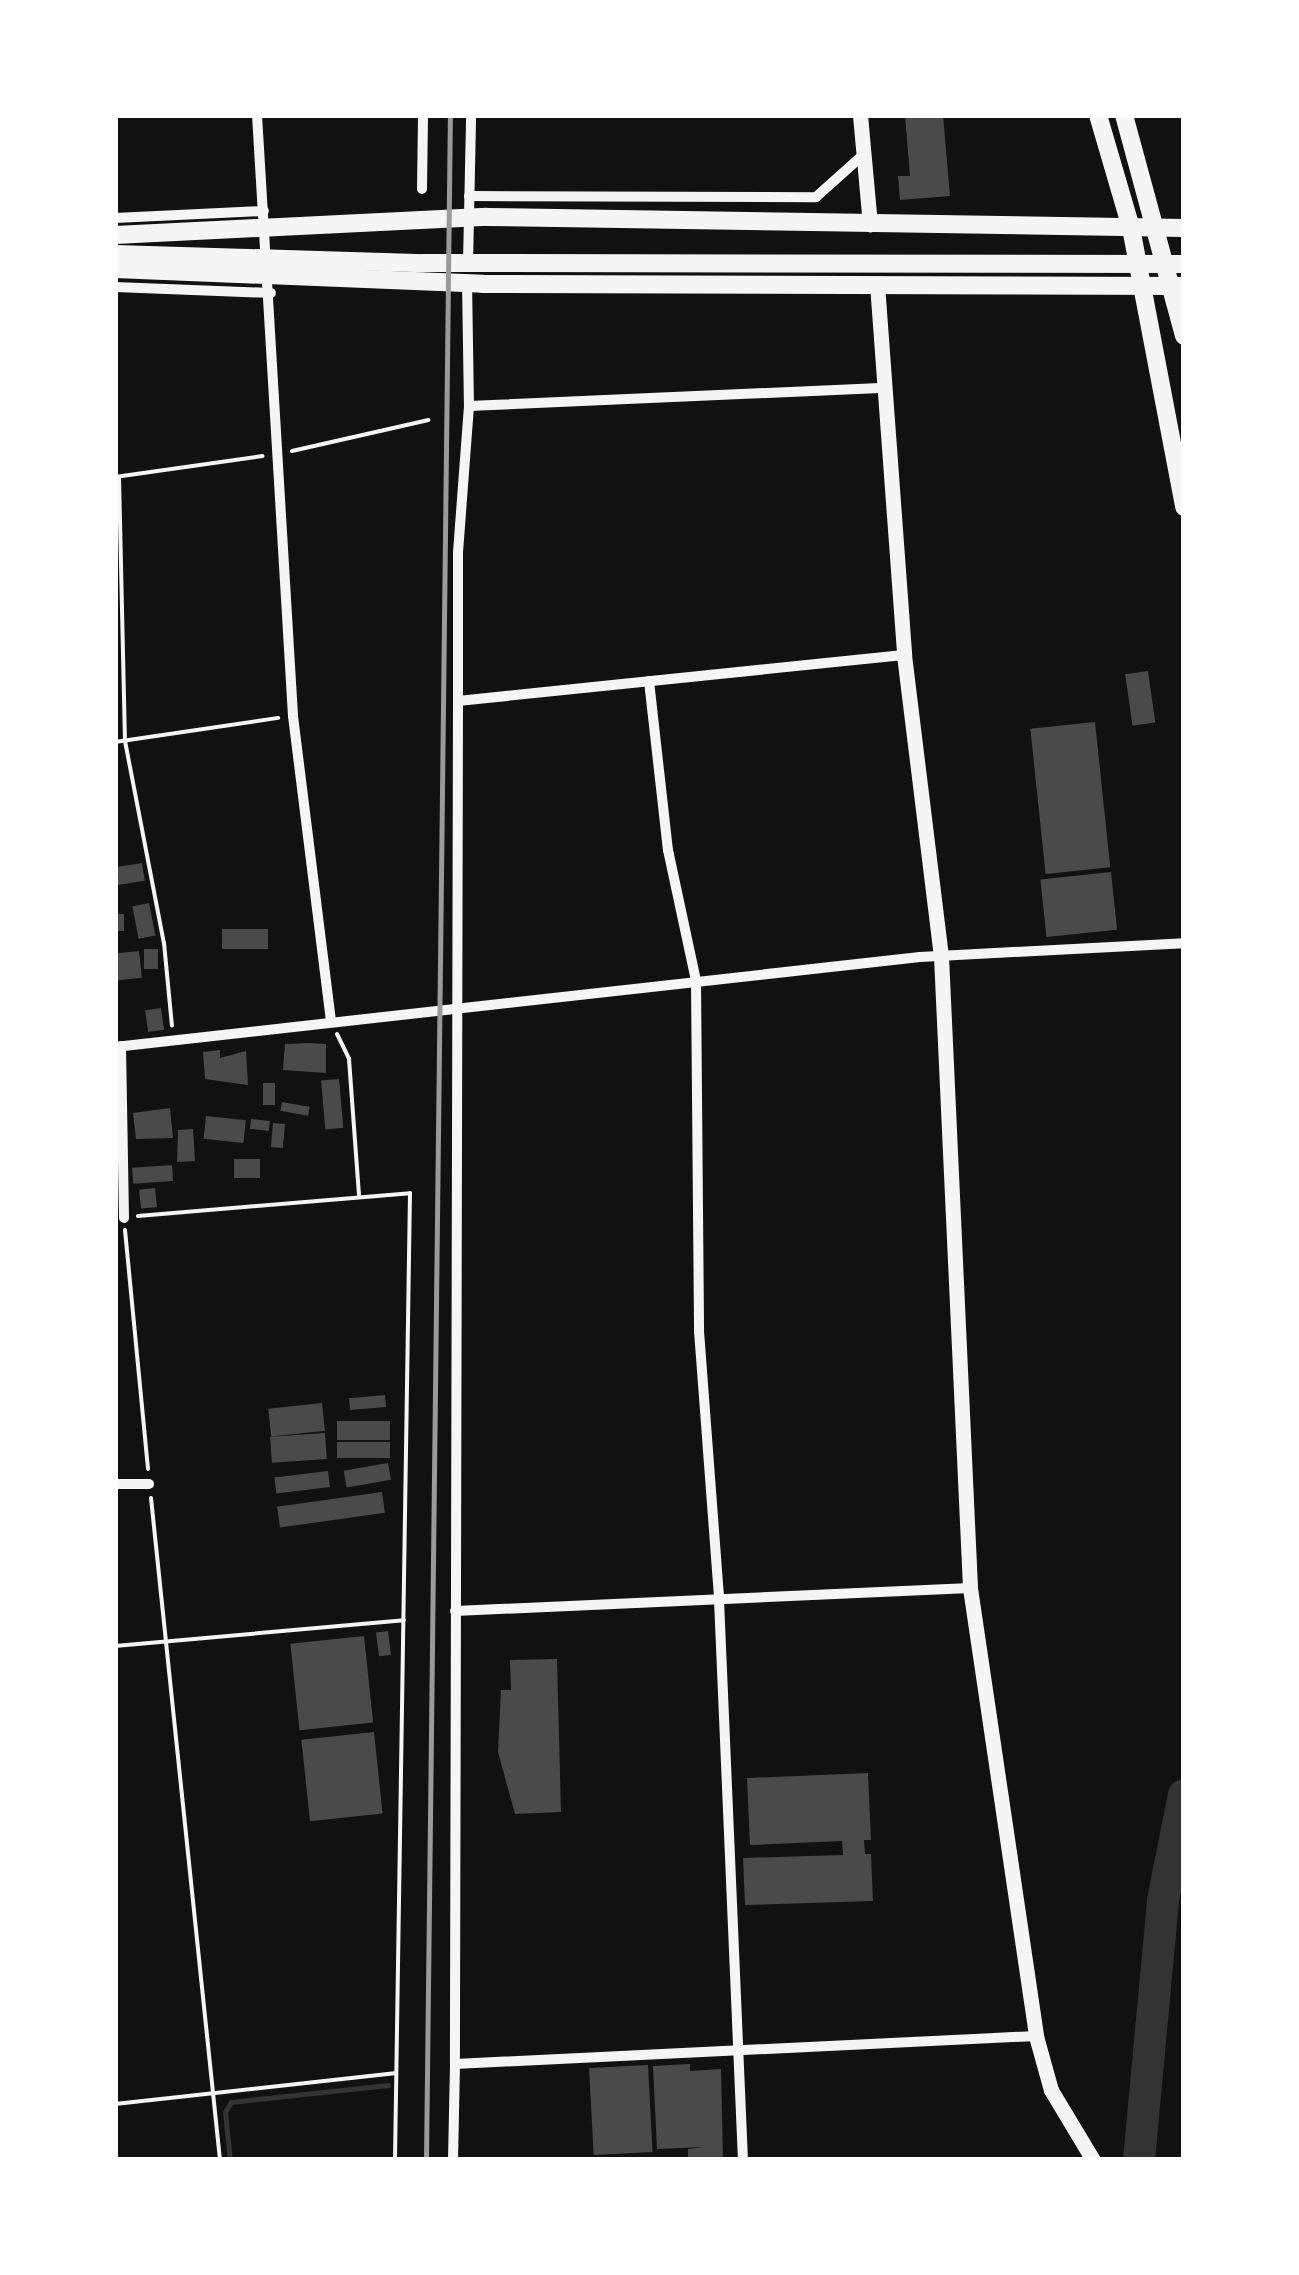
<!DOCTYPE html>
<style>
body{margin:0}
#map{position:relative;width:1299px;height:2275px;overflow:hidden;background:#111;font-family:"Archivo Narrow",sans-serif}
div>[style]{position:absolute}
.stream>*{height:5px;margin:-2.5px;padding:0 2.5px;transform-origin:2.5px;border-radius:2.5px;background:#333}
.river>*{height:32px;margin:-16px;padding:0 16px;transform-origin:16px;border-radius:16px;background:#333}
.building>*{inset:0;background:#4a4a4a;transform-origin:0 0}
.path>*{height:4px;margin:-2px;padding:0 2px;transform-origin:2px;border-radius:2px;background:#f5f5f5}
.minor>*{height:10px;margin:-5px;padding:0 5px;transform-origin:5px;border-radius:5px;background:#f5f5f5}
.secondary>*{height:15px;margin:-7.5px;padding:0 7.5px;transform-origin:7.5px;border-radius:7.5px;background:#f5f5f5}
.primary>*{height:18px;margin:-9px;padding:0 9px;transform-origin:9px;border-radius:9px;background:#f5f5f5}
.trunk>*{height:18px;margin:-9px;padding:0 9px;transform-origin:9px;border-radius:9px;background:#f5f5f5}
.rail>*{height:5px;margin:-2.5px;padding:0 2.5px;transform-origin:2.5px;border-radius:2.5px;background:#9a9a9a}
span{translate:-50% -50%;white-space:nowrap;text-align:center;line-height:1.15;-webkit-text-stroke:9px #fff;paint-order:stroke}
.frame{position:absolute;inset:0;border:118px solid #fff;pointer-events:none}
</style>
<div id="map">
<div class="stream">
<i style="left:230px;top:2160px;width:48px;rotate:-95.9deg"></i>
<i style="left:225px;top:2112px;width:12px;rotate:-59deg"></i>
<i style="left:231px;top:2102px;width:158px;rotate:-6.2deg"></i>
</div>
<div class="river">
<i style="left:1139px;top:2160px;width:261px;rotate:-84.7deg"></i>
<i style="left:1163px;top:1900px;width:107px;rotate:-78.7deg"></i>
</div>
<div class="building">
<i style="clip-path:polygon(905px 115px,943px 115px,950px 196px,900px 200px,898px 176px,910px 176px)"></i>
<i style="left:1148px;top:671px;width:52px;height:23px;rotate:82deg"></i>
<i style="left:1095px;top:722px;width:146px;height:65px;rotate:84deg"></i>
<i style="left:142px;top:863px;width:18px;height:27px;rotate:81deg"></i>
<i style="left:1111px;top:872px;width:58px;height:71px;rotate:84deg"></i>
<i style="left:149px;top:903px;width:33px;height:17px;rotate:79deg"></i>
<i style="left:115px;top:914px;width:9px;height:17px"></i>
<i style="left:268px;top:929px;width:20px;height:46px;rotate:90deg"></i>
<i style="left:158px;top:949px;width:20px;height:14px;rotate:90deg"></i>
<i style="left:139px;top:951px;width:27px;height:24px;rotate:84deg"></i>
<i style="left:161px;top:1008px;width:22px;height:16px;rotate:82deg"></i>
<i style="clip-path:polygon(309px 1043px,326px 1044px,326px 1073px,283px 1070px,285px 1044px)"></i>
<i style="clip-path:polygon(220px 1050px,220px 1058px,246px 1051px,248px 1085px,205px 1079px,203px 1052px)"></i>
<i style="left:339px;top:1079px;width:49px;height:18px;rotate:85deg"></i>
<i style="left:263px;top:1083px;width:12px;height:22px"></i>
<i style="left:282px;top:1102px;width:28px;height:9px;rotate:10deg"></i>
<i style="clip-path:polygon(170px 1108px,173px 1138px,136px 1139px,133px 1113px)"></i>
<i style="left:206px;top:1116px;width:40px;height:23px;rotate:6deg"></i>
<i style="left:251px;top:1119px;width:19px;height:10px;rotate:6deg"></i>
<i style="left:273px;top:1123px;width:12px;height:24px;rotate:5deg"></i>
<i style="clip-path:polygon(193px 1129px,195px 1161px,177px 1162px,178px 1130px)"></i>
<i style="left:234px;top:1159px;width:26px;height:19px"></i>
<i style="left:172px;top:1165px;width:16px;height:40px;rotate:86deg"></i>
<i style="left:155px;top:1188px;width:19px;height:16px;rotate:84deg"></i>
<i style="left:385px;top:1395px;width:12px;height:36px;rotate:85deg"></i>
<i style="left:322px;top:1403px;width:28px;height:54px;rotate:84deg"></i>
<i style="left:390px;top:1421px;width:19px;height:53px;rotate:90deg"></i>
<i style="left:325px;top:1433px;width:26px;height:55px;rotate:86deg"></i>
<i style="left:390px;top:1442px;width:16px;height:53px;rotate:90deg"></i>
<i style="left:388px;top:1463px;width:17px;height:45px;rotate:80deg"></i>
<i style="left:328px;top:1471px;width:16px;height:54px;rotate:83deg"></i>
<i style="left:382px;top:1492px;width:21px;height:106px;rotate:82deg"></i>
<i style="left:388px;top:1631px;width:24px;height:12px;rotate:83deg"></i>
<i style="left:364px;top:1636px;width:87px;height:74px;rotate:84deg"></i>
<i style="clip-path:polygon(557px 1659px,561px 1812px,515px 1814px,498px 1752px,501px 1690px,511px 1690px,510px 1660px)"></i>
<i style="left:374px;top:1732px;width:82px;height:73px;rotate:84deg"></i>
<i style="clip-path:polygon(868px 1773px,871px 1840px,864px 1840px,865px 1854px,871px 1854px,873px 1901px,745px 1905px,743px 1858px,843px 1855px,842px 1841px,750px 1845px,747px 1778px)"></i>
<i style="clip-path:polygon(690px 2064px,690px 2071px,721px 2069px,723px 2160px,688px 2160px,688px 2149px,705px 2147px,657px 2149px,653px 2066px)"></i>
<i style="left:648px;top:2065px;width:87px;height:59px;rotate:87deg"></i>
</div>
<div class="path">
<i style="left:292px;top:451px;width:140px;rotate:-12.8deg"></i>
<i style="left:115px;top:477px;width:149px;rotate:-8.1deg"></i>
<i style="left:119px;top:477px;width:264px;rotate:88.7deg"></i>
<i style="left:125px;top:741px;width:206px;rotate:79.1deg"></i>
<i style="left:164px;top:943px;width:83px;rotate:84.5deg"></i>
<i style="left:115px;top:742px;width:165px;rotate:-8.4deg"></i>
<i style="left:337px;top:1034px;width:28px;rotate:64deg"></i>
<i style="left:349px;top:1059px;width:136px;rotate:85.8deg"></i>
<i style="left:138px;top:1216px;width:273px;rotate:-4.8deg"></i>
<i style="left:410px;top:1193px;width:967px;rotate:90.89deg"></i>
<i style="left:125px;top:1230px;width:240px;rotate:84.5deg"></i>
<i style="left:151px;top:1498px;width:666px;rotate:84.05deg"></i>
<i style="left:115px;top:1646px;width:290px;rotate:-5.1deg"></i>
<i style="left:115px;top:2104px;width:281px;rotate:-6.3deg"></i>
</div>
<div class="minor">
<i style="left:257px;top:115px;width:602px;rotate:86.57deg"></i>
<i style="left:293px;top:716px;width:307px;rotate:82.9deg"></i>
<i style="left:422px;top:189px;width:74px;rotate:-89.2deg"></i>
<i style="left:469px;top:196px;width:347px;rotate:0.2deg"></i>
<i style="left:816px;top:197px;width:63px;rotate:-41.8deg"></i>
<i style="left:115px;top:218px;width:149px;rotate:-2.7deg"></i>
<i style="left:468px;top:264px;width:149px;rotate:-88.8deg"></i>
<i style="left:467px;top:281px;width:125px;rotate:89.1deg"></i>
<i style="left:469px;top:406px;width:417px;rotate:-2.5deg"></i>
<i style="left:115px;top:287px;width:156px;rotate:2.2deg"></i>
<i style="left:469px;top:406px;width:146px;rotate:94.3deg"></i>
<i style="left:458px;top:552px;width:149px;rotate:90deg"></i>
<i style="left:458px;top:701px;width:448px;rotate:-5.9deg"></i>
<i style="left:649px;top:681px;width:170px;rotate:83.6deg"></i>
<i style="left:668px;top:850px;width:134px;rotate:77.9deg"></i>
<i style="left:696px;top:981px;width:350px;rotate:89.5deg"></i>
<i style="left:699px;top:1331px;width:270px;rotate:85.7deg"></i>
<i style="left:719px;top:1600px;width:561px;rotate:87.55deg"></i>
<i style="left:458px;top:701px;width:1363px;rotate:90.13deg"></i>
<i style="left:455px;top:2064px;width:582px;rotate:-2.76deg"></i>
<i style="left:121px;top:1046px;width:172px;rotate:89deg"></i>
<i style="left:115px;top:1047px;width:810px;rotate:-6.38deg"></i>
<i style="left:920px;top:957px;width:264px;rotate:-3deg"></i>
<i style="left:115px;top:1484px;width:34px"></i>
<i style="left:455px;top:1611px;width:516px;rotate:-2.56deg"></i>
<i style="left:453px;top:2160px;width:96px;rotate:-88.8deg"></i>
</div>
<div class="secondary">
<i style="left:860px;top:115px;width:110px;rotate:84.8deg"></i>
<i style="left:877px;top:284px;width:372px;rotate:85.8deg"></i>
<i style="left:904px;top:655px;width:303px;rotate:83deg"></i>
<i style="left:941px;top:956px;width:633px;rotate:87.37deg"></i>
<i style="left:970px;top:1588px;width:453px;rotate:81.6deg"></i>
<i style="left:1036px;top:2036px;width:56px;rotate:74.5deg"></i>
<i style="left:1051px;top:2090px;width:82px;rotate:59deg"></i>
</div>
<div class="primary">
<i style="left:115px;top:235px;width:372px;rotate:-2.8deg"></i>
<i style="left:487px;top:217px;width:697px;rotate:0.9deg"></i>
<i style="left:115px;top:254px;width:309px;rotate:1.7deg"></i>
<i style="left:424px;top:263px;width:760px;rotate:0.08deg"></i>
<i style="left:115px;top:269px;width:368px;rotate:2.3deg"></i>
<i style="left:483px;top:284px;width:701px;rotate:0.16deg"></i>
</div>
<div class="trunk">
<i style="left:1098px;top:115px;width:118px;rotate:73.7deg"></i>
<i style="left:1131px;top:228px;width:284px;rotate:79.2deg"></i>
<i style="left:1124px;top:115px;width:229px;rotate:74.8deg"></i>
</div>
<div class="rail">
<i style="left:426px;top:2160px;width:2045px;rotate:-89.33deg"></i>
</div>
<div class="frame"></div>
</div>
